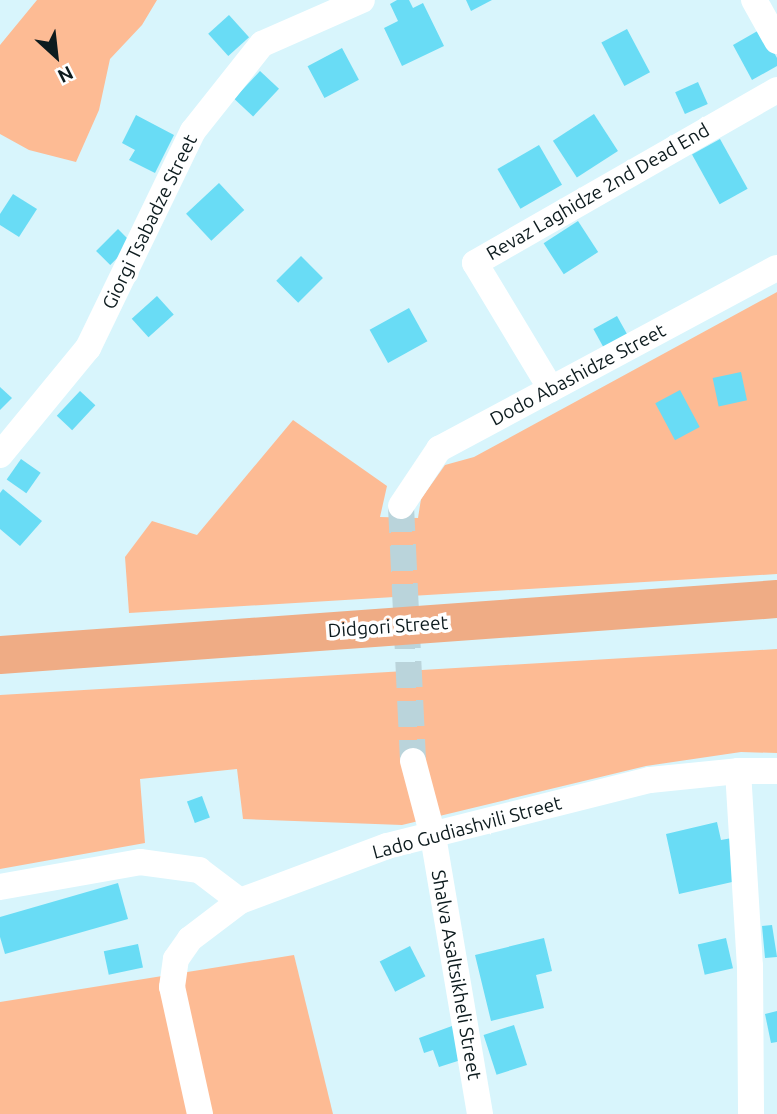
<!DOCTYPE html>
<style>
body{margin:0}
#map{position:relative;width:777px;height:1114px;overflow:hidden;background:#d8f5fc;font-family:Ubuntu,sans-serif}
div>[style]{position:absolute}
.green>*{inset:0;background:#fdbb94}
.building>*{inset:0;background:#69dcf5;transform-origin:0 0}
.minor-tunnel>*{height:26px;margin-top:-13px;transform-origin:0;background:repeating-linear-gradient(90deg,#bad4db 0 26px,transparent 0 39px)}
.minor>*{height:26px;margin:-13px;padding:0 13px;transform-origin:13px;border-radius:13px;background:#fff}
.highway>*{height:38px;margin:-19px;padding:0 19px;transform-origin:19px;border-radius:19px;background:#efac85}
span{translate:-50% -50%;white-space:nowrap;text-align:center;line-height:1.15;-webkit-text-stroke:7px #fff;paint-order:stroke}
.street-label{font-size:19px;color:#0d1b1e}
.north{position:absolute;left:21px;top:21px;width:70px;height:70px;-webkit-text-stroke:5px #fff;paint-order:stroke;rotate:153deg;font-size:19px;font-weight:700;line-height:28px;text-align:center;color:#0d1b1e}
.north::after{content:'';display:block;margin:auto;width:24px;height:32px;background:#0d1b1e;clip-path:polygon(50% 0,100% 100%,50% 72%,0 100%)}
</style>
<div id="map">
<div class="green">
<i style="clip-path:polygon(37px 0,157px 0,142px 25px,110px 59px,99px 110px,76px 162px,29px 150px,0 134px,0 45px)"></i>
<i style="clip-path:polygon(777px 292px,777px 574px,129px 613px,125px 557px,152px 521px,197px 535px,293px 420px,387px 486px,380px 517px,418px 518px,421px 499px,445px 465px,474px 457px)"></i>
<i style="clip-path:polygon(777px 649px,777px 753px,741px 752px,646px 766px,402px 825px,243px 819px,237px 769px,140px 779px,145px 843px,0 869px,0 695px)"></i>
<i style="clip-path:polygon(294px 955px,333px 1114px,0 1114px,0 1002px)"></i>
</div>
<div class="building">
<i style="clip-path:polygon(397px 0,409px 0,413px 8px,423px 3px,444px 46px,402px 66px,384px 28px,398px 21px,390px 4px)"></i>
<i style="clip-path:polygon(466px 0,492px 0,471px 11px)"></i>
<i style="left:229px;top:15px;width:30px;height:28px;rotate:48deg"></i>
<i style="left:627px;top:29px;width:49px;height:29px;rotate:62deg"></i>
<i style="clip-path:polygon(761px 29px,777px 58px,777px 66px,752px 80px,733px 45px)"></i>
<i style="left:342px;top:48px;width:36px;height:39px;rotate:62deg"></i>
<i style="left:260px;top:71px;width:26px;height:38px;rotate:43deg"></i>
<i style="left:698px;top:82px;width:24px;height:25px;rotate:66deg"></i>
<i style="left:594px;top:114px;width:44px;height:49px;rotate:57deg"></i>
<i style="clip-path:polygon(136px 115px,174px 135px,155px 173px,129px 160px,135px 150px,122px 143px)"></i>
<i style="left:720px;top:139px;width:57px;height:32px;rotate:61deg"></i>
<i style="left:539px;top:145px;width:46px;height:48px;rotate:60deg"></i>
<i style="left:219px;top:183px;width:37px;height:45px;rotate:47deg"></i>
<i style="clip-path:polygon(13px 194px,37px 209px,19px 237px,0 225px,0 214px)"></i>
<i style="left:578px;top:221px;width:37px;height:41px;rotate:57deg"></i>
<i style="left:118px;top:229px;width:20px;height:31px;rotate:45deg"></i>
<i style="left:301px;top:256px;width:31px;height:35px;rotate:45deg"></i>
<i style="left:157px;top:296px;width:25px;height:34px;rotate:48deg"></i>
<i style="left:409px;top:308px;width:38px;height:45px;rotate:61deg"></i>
<i style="left:617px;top:316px;width:29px;height:27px;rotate:61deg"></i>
<i style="left:741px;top:372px;width:29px;height:29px;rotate:78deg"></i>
<i style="clip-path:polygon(0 387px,12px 398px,0 410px)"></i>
<i style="left:680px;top:390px;width:42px;height:28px;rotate:62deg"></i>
<i style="left:80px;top:391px;width:21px;height:34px;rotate:43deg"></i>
<i style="left:21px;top:459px;width:24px;height:25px;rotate:35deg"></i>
<i style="clip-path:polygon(3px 489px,42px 521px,20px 546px,0 529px,0 493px)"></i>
<i style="left:202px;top:796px;width:23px;height:16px;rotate:70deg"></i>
<i style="clip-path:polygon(717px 822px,721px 840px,732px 838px,741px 880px,679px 894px,666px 834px)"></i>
<i style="clip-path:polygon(118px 883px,128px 919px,5px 954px,0 937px,0 917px)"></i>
<i style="clip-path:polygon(772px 925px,777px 957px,765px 958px,762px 926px)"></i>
<i style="clip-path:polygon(544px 938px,552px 971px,536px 975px,544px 1008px,491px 1021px,475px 955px)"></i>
<i style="left:726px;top:938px;width:31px;height:29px;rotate:77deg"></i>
<i style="left:138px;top:944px;width:24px;height:35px;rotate:78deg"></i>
<i style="left:410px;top:946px;width:34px;height:34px;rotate:63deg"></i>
<i style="clip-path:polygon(777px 1011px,777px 1042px,771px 1043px,765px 1014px)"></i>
<i style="left:514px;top:1025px;width:42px;height:32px;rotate:72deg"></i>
<i style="clip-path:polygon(452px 1026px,464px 1059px,439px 1067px,433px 1050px,424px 1053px,419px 1038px)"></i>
</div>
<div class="minor-tunnel">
<i style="left:401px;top:506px;width:255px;rotate:87.3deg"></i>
</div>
<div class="minor">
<i style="left:754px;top:0;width:47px;rotate:60.7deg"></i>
<i style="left:551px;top:389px;width:147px;rotate:-121.1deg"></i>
<i style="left:475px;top:263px;width:348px;rotate:-29.8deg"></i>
<i style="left:0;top:455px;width:139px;rotate:-50.6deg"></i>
<i style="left:88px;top:348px;width:241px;rotate:-64.2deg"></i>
<i style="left:193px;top:131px;width:111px;rotate:-51.6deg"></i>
<i style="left:262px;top:44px;width:109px;rotate:-23.7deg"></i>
<i style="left:401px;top:506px;width:69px;rotate:-56.3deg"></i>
<i style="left:439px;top:449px;width:383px;rotate:-28.2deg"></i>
<i style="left:413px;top:761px;width:78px;rotate:75.1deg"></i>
<i style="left:433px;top:836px;width:282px;rotate:80.4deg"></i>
<i style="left:738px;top:771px;width:195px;rotate:86.5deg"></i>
<i style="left:750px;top:966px;width:148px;rotate:89.6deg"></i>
<i style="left:0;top:887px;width:142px;rotate:-10.1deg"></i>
<i style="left:140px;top:862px;width:60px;rotate:7.7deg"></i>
<i style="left:199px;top:870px;width:51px;rotate:37.1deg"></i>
<i style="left:200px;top:1114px;width:130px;rotate:-102.4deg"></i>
<i style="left:172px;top:987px;width:28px;rotate:-82deg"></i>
<i style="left:176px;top:959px;width:24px;rotate:-55deg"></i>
<i style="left:190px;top:939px;width:63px;rotate:-37.2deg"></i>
<i style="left:240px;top:901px;width:157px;rotate:-20.5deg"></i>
<i style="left:387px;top:846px;width:271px;rotate:-14.1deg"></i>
<i style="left:650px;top:780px;width:88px;rotate:-5.8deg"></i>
<i style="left:738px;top:771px;width:39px"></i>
</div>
<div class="highway">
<i style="left:0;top:655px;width:779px;rotate:-4.12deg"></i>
</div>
<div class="street-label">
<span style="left:598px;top:192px;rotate:-30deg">Revaz Laghidze 2nd Dead End</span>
<span style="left:150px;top:222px;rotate:-64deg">Giorgi Tsabadze Street</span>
<span style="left:578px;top:375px;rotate:-28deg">Dodo Abashidze Street</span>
<span style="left:388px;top:627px;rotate:-4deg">Didgori Street</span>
<span style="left:467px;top:828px;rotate:-15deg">Lado Gudiashvili Street</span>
<span style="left:456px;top:975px;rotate:80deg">Shalva Asaltsikheli Street</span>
</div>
<div class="north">N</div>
</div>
